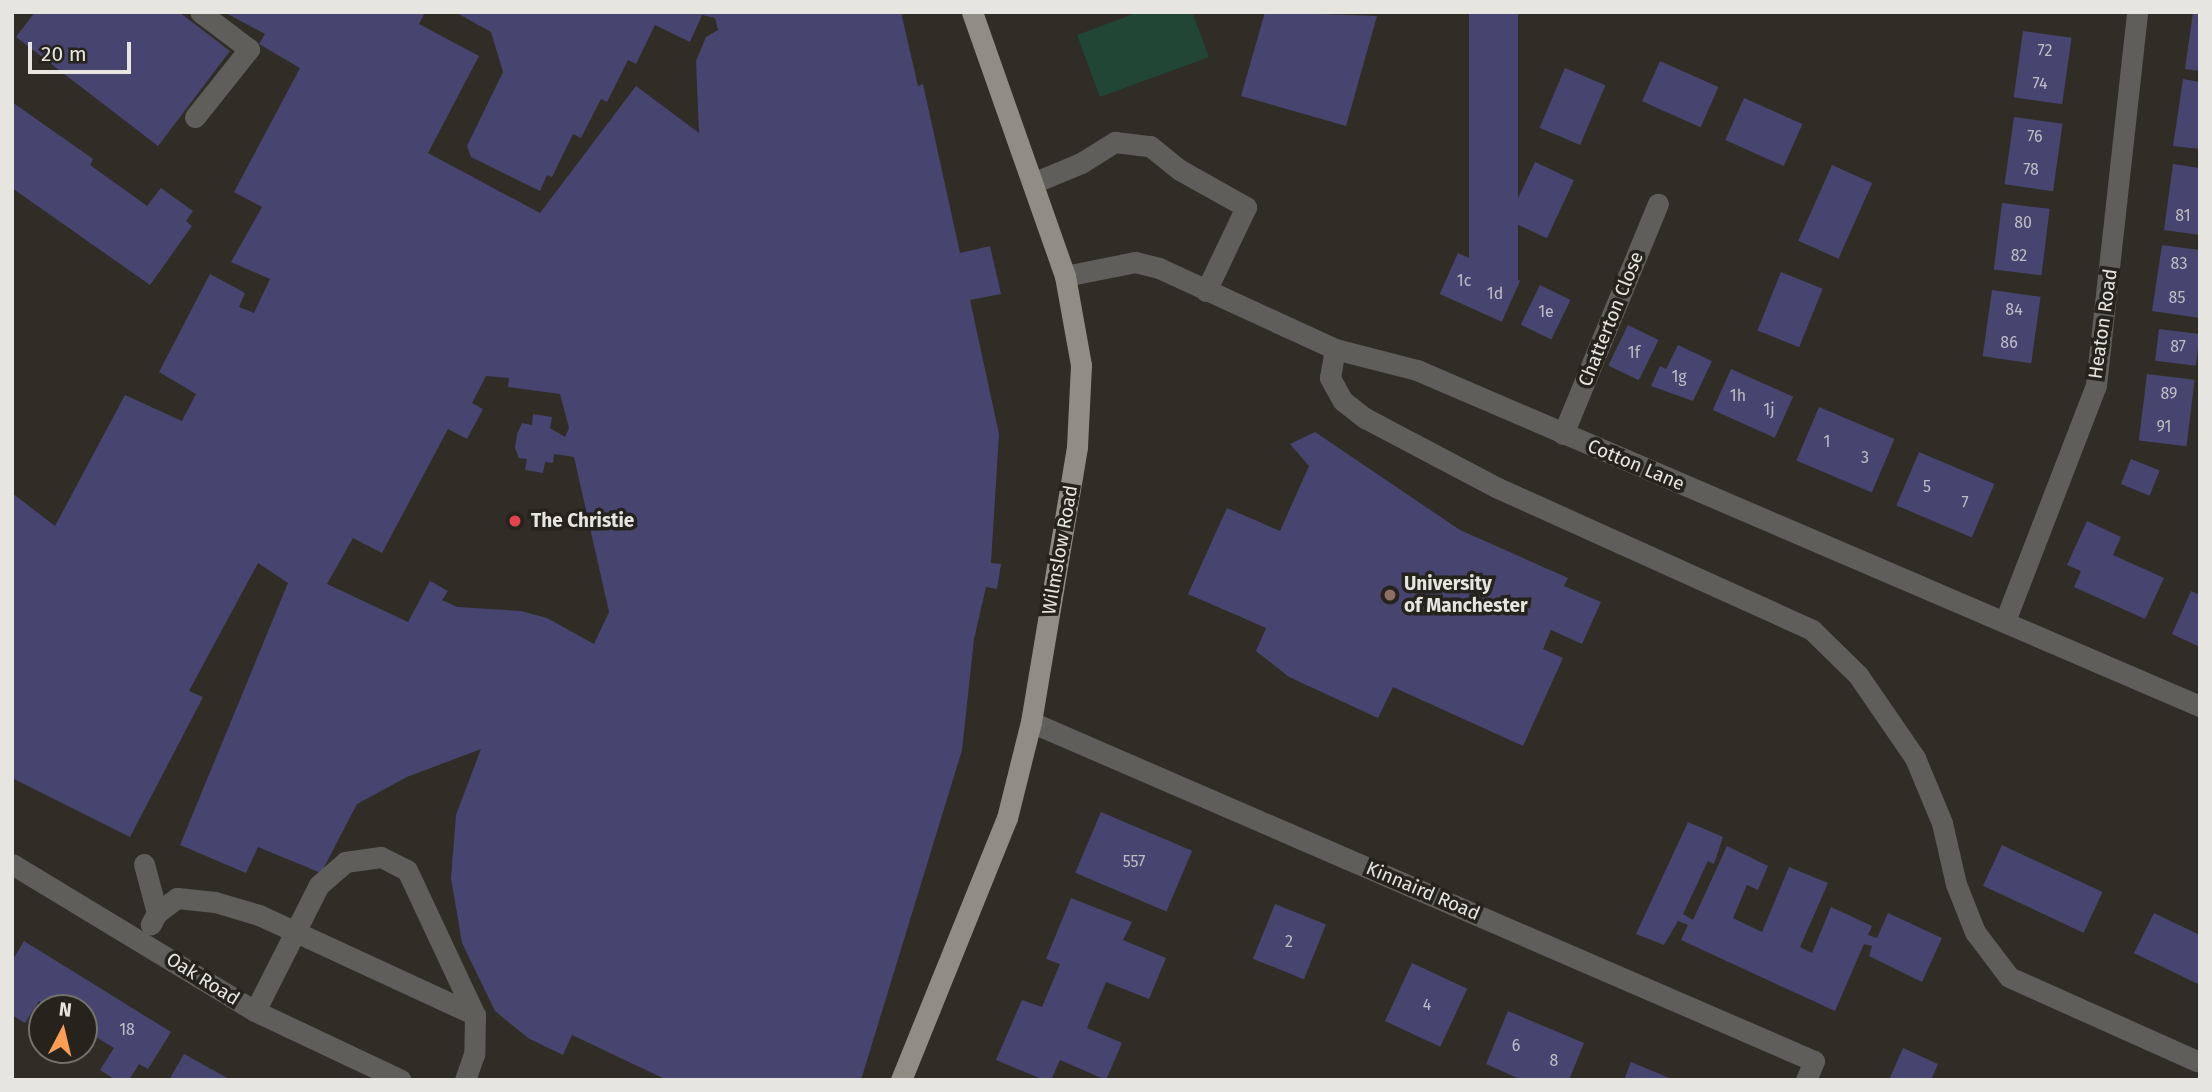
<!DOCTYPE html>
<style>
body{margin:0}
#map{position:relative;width:2212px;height:1092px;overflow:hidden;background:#2f2d25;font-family:"Fira Sans",sans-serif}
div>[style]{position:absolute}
.green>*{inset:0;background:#214635}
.building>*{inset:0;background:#484470;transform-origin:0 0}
.minor>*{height:21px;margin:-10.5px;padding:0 10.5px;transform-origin:10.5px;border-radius:10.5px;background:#5f5e5a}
.major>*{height:21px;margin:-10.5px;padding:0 10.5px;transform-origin:10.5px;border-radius:10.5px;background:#908d85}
.dots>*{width:19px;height:19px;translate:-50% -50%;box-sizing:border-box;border:4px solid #25231c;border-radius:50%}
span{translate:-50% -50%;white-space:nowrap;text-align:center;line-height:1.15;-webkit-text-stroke:7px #25231c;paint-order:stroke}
.number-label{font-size:16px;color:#bebdc4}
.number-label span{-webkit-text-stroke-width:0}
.street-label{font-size:19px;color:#e6e5e0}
.poi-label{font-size:19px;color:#e6e5e0;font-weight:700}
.left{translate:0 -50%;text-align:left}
.frame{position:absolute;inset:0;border:14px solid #e6e5e0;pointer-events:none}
.north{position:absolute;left:28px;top:994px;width:70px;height:70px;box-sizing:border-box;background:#25231c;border:2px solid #72716a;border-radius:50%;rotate:7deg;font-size:19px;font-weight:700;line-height:28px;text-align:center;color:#e6e5e0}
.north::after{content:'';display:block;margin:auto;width:24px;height:32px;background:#fc9d54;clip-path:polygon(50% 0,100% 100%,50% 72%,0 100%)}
.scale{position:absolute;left:28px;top:42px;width:103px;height:32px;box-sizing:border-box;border:4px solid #e6e5e0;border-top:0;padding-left:9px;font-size:21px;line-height:24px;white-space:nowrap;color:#e6e5e0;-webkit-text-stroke:5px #25231c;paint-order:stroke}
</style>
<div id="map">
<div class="green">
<i style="clip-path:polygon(1139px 12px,1192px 12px,1209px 57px,1100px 97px,1077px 35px)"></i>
</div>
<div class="building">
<i style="clip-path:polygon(35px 12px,179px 12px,230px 51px,158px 146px,16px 37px)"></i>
<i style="clip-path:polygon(evenodd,224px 12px,425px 12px,419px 24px,479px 56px,428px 153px,540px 213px,636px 86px,699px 133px,696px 61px,706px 37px,718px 30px,715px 18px,702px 15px,690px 42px,655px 25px,636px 64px,628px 60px,607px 102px,601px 99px,581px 138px,573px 134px,552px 177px,547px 175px,540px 191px,471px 157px,467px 146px,503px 72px,491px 32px,455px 12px,901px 12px,918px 86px,923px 84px,960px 253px,990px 246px,1001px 294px,970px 300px,999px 434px,991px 563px,1001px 564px,997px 589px,986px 587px,974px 639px,962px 750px,861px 1080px,667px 1080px,572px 1035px,563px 1055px,528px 1038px,495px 1011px,462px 943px,451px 878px,456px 815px,481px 749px,407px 777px,357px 804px,321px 873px,258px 847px,246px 873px,180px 845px,288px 583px,258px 563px,189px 691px,203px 697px,130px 837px,12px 778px,12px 493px,55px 526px,125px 395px,182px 421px,196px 394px,159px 372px,210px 274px,245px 293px,239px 307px,254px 313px,270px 279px,231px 262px,262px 207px,234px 192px,300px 68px,259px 44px,265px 34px,224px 12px,486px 376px,509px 378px,508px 387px,560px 394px,569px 428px,565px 437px,550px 428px,552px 417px,533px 414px,532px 425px,522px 423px,517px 434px,515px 448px,519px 458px,527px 459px,525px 470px,543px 473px,545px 462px,553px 463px,554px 454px,574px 457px,609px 612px,594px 644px,547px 618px,521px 611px,457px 607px,442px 600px,448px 591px,430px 581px,408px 622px,327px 584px,353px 538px,382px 553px,448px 429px,467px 439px,483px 409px,472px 403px,486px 376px)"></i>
<i style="clip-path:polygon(1265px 12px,1377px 16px,1346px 126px,1241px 96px)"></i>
<i style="left:1469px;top:12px;width:49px;height:275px"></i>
<i style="clip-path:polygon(2193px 12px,2200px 12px,2200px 71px,2185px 69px)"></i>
<i style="left:2023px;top:31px;width:49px;height:67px;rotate:8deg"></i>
<i style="left:1660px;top:61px;width:64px;height:44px;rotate:24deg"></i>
<i style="left:1565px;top:68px;width:44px;height:65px;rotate:23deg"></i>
<i style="clip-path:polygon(2183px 79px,2200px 82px,2200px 149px,2173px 146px)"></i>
<i style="left:1744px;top:98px;width:64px;height:46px;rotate:24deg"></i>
<i style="clip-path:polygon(12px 102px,93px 159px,90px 165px,147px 206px,161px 188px,193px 211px,186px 221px,192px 226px,150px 285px,12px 188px)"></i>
<i style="left:2014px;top:117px;width:49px;height:68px;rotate:8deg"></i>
<i style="left:1535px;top:162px;width:43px;height:64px;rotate:25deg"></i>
<i style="clip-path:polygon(2173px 164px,2200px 168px,2200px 235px,2164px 230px)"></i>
<i style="left:1832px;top:165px;width:44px;height:83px;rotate:24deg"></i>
<i style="left:2002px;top:203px;width:48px;height:67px;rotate:7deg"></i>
<i style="clip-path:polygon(2162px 245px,2200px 250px,2200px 318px,2152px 311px)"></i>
<i style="left:1458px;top:253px;width:68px;height:45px;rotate:24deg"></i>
<i style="left:1781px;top:272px;width:45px;height:63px;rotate:22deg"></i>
<i style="left:1540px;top:285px;width:34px;height:44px;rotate:26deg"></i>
<i style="left:1992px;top:290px;width:49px;height:67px;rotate:8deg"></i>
<i style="left:1628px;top:325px;width:34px;height:45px;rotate:26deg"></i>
<i style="left:2159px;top:329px;width:41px;height:32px;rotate:7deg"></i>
<i style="clip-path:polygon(1678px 345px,1712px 361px,1693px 401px,1651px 386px,1660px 366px,1666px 369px)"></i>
<i style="left:1731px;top:369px;width:68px;height:45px;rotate:24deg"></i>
<i style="left:2147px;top:374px;width:48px;height:67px;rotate:7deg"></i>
<i style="left:1819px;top:407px;width:82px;height:58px;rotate:23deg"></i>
<i style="clip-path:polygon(1315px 432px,1460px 530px,1568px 578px,1564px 586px,1601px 602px,1582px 644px,1551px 630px,1543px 649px,1563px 658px,1523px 746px,1393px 687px,1378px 718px,1289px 677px,1256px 651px,1266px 628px,1188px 594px,1227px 508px,1280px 531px,1309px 466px,1290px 444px)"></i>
<i style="left:1919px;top:452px;width:82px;height:58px;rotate:23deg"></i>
<i style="left:2131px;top:459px;width:31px;height:27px;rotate:22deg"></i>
<i style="clip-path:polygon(2087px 521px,2121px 537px,2113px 555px,2164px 578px,2145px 619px,2074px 587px,2081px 571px,2067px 565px)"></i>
<i style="clip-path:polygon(2191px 591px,2200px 595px,2200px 647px,2172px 634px)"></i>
<i style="left:1101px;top:812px;width:99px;height:66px;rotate:23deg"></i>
<i style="clip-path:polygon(1688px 822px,1723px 837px,1714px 864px,1708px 861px,1683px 914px,1693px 920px,1727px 846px,1768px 866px,1758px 890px,1747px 885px,1733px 918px,1762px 932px,1789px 867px,1828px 883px,1800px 947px,1812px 953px,1831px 907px,1872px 926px,1868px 935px,1877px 938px,1888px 913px,1942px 938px,1922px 982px,1869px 956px,1872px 946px,1864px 944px,1835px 1011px,1681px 940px,1688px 925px,1678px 921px,1664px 945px,1636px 934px)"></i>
<i style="left:2002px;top:845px;width:111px;height:45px;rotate:25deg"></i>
<i style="clip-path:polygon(1071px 898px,1132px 922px,1123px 940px,1166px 958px,1149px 999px,1106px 982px,1087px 1028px,1122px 1043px,1106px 1080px,1060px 1060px,1051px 1080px,1044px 1080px,996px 1060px,1022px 1000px,1042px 1007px,1060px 964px,1046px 959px)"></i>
<i style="left:1275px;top:904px;width:55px;height:59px;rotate:22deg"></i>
<i style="clip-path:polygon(2154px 913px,2200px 935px,2200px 985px,2134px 953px)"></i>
<i style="clip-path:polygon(24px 941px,171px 1032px,148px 1069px,139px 1064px,129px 1080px,116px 1080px,100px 1070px,114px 1048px,91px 1034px,84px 1045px,84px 1008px,49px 1008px,39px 1001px,25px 1023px,12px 1015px,12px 961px)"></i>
<i style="left:1412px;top:963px;width:61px;height:64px;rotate:25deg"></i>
<i style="clip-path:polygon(1508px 1011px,1584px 1043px,1569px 1080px,1522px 1080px,1486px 1064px)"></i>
<i style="clip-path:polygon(1903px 1048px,1938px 1064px,1931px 1080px,1889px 1080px)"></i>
<i style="clip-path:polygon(184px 1054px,231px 1080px,169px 1080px)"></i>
<i style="clip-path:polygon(1631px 1062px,1674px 1080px,1624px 1080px)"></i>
</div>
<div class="minor">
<i style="left:195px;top:117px;width:87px;rotate:-51.5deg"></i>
<i style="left:249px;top:49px;width:61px;rotate:-142.9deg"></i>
<i style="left:1033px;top:183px;width:52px;rotate:-22.6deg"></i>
<i style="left:1081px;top:163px;width:40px;rotate:-32deg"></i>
<i style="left:1115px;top:142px;width:35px;rotate:7deg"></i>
<i style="left:1150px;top:146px;width:38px;rotate:39deg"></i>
<i style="left:1180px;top:170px;width:76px;rotate:29.3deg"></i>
<i style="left:1246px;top:207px;width:93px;rotate:115.5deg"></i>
<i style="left:1065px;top:276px;width:71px;rotate:-11.3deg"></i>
<i style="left:1135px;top:262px;width:25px;rotate:14deg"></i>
<i style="left:1159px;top:268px;width:194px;rotate:24.7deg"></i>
<i style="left:1335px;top:349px;width:85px;rotate:14.4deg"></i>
<i style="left:1417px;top:370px;width:852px;rotate:23.23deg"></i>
<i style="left:1335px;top:349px;width:29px;rotate:100deg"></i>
<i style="left:1330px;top:378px;width:26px;rotate:61deg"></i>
<i style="left:1343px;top:401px;width:28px;rotate:38deg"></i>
<i style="left:1365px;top:418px;width:150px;rotate:27.8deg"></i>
<i style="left:1498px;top:488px;width:345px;rotate:24.3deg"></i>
<i style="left:1812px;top:630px;width:64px;rotate:44.4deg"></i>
<i style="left:1858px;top:675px;width:101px;rotate:55.5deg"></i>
<i style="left:1915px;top:758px;width:70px;rotate:67.4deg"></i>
<i style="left:1942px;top:823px;width:63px;rotate:77.1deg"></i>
<i style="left:1956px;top:884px;width:52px;rotate:68.4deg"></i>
<i style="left:1975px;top:932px;width:56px;rotate:52.9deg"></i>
<i style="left:2009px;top:977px;width:206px;rotate:24.1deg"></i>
<i style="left:1563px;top:434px;width:249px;rotate:-67.6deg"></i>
<i style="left:2005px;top:621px;width:253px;rotate:-68.9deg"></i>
<i style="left:2096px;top:385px;width:375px;rotate:-83.7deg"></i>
<i style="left:1031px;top:722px;width:853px;rotate:23.41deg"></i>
<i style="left:1814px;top:1061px;width:21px;rotate:113deg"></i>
<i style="left:12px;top:864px;width:284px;rotate:31.2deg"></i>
<i style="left:255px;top:1011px;width:161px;rotate:25.3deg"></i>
<i style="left:144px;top:864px;width:51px;rotate:75.1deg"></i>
<i style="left:157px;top:913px;width:13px;rotate:119deg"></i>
<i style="left:157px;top:913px;width:25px;rotate:-37deg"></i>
<i style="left:177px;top:898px;width:38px;rotate:6deg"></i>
<i style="left:215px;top:902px;width:46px;rotate:16.5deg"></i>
<i style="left:259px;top:915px;width:238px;rotate:24.8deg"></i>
<i style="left:255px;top:1011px;width:141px;rotate:-63.1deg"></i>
<i style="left:319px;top:885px;width:35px;rotate:-41deg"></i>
<i style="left:345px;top:862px;width:36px;rotate:-8deg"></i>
<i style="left:381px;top:857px;width:29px;rotate:27deg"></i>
<i style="left:407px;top:870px;width:160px;rotate:64.9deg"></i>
<i style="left:475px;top:1015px;width:39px;rotate:91deg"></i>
<i style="left:474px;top:1054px;width:28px;rotate:109deg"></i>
</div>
<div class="major">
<i style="left:901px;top:1080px;width:283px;rotate:-68deg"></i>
<i style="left:1007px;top:818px;width:99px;rotate:-76deg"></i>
<i style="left:1031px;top:722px;width:279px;rotate:-80.5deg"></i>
<i style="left:1077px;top:447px;width:82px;rotate:-87.2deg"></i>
<i style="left:1081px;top:365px;width:90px;rotate:-100.2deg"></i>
<i style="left:1065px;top:276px;width:280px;rotate:-109.4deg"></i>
</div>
<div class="dots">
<i style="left:515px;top:521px;background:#e0444e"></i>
<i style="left:1390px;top:595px;background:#8d6e63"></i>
</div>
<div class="number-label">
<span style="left:2045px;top:51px">72</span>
<span style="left:2040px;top:84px">74</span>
<span style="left:2035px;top:137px">76</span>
<span style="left:2031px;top:170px">78</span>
<span style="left:2183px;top:216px">81</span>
<span style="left:2023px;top:223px">80</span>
<span style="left:2019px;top:256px">82</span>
<span style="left:2179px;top:264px">83</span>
<span style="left:1464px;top:281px">1c</span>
<span style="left:1495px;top:294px">1d</span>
<span style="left:2177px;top:298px">85</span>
<span style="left:2014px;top:310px">84</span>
<span style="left:1546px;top:312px">1e</span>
<span style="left:2009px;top:343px">86</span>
<span style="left:2178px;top:347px">87</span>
<span style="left:1634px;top:353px">1f</span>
<span style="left:1679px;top:377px">1g</span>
<span style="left:2169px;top:394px">89</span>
<span style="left:1738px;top:396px">1h</span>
<span style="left:1769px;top:410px">1j</span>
<span style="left:2164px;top:427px">91</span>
<span style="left:1827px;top:442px">1</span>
<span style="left:1865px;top:458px">3</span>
<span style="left:1927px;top:487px">5</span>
<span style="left:1965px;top:503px">7</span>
<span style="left:1134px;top:862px">557</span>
<span style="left:1289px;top:942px">2</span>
<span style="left:1427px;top:1005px">4</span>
<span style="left:127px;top:1030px">18</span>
<span style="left:1516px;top:1046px">6</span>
<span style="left:1554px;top:1061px">8</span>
</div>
<div class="street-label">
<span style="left:1611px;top:319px;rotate:-68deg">Chatterton Close</span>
<span style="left:2103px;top:324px;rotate:-82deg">Heaton Road</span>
<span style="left:1636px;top:465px;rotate:23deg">Cotton Lane</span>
<span style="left:1060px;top:550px;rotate:-80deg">Wilmslow Road</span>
<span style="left:1423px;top:891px;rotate:23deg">Kinnaird Road</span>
<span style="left:203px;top:979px;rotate:32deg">Oak Road</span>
</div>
<div class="poi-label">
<span class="left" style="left:531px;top:521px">The Christie</span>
<span class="left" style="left:1404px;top:595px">University<br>of Manchester</span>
</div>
<div class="frame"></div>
<div class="north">N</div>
<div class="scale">20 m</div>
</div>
